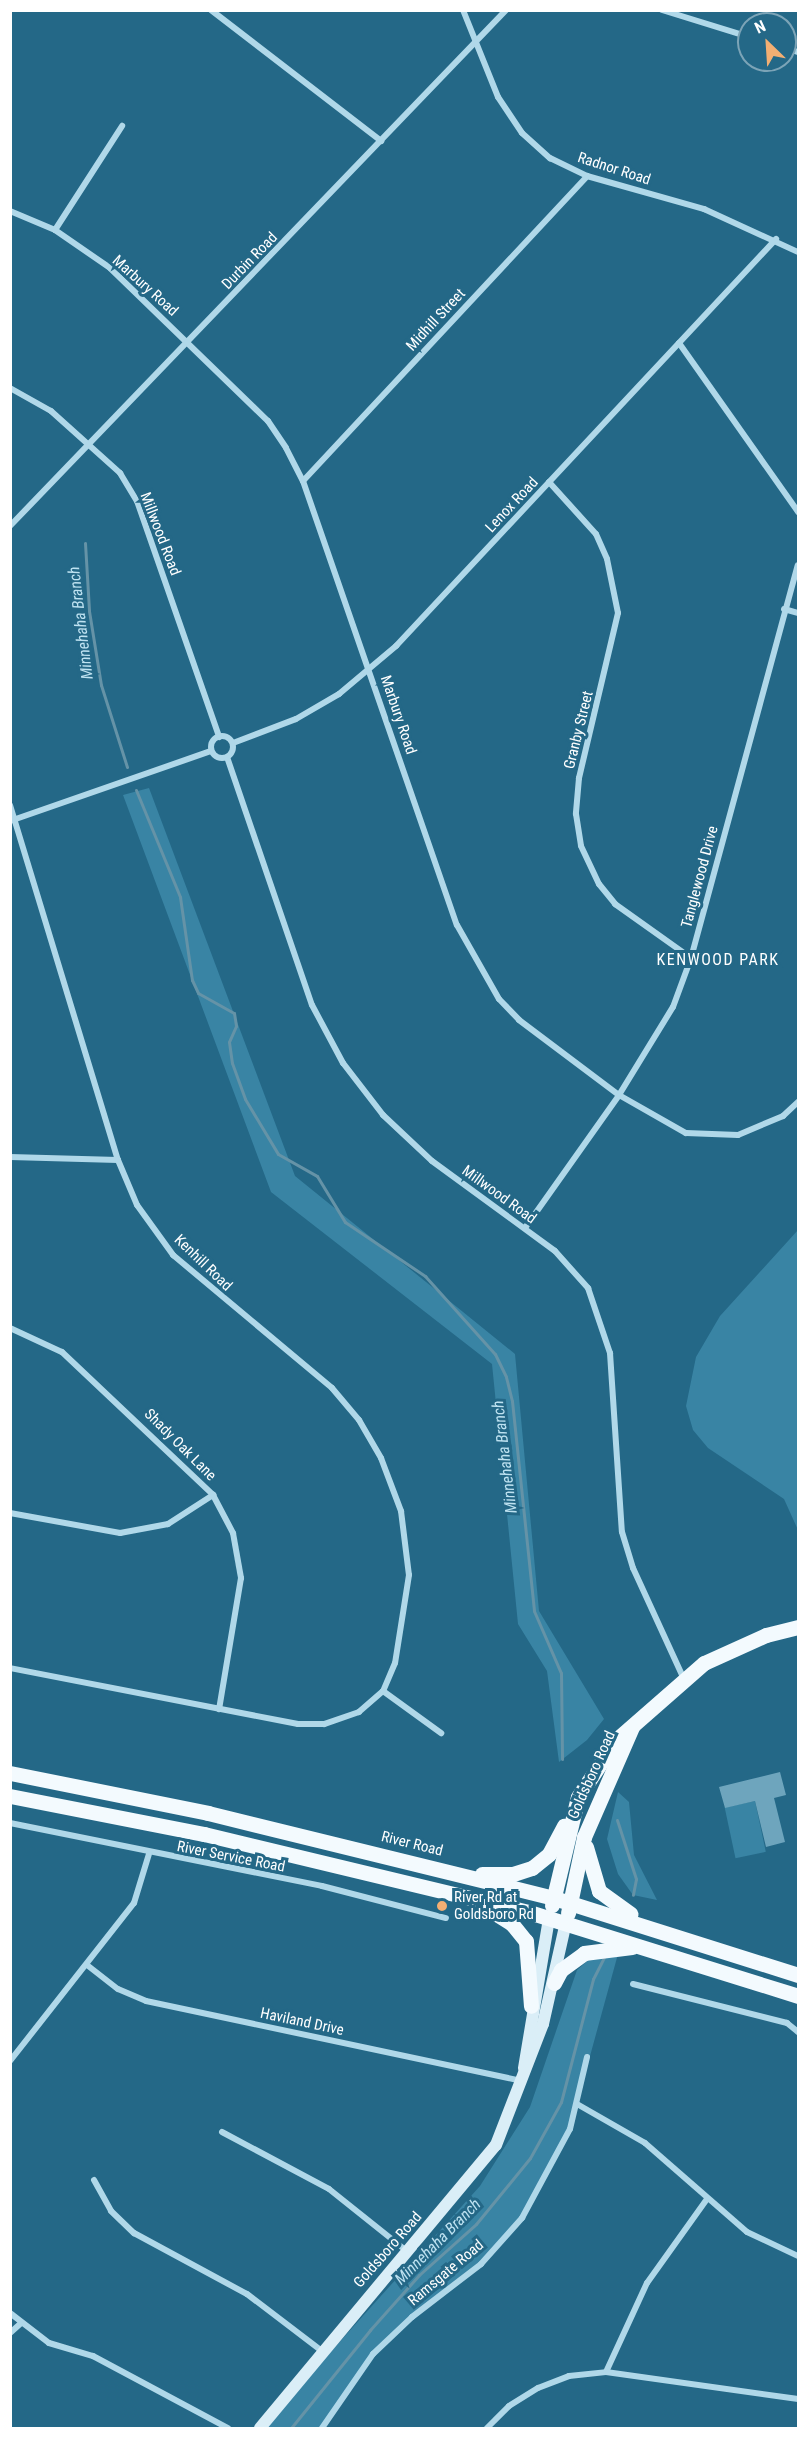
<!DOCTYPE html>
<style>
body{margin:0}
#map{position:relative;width:809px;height:2439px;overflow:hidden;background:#246887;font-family:"Roboto Condensed",sans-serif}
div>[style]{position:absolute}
.green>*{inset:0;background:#3984a4;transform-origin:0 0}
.stream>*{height:3px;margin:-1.5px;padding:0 1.5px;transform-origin:1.5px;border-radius:1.5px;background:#6593a7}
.building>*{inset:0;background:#6ea5bd}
.street>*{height:6px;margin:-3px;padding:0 3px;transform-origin:3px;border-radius:3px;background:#b0d8e9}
.street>.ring{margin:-3px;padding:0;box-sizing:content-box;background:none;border:6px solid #b0d8e9;border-radius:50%}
.secondary>*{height:12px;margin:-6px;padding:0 6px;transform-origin:6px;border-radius:6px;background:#daeef7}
.primary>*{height:15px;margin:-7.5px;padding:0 7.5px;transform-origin:7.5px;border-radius:7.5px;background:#f3fafe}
.dots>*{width:16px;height:16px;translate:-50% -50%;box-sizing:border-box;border:3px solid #246887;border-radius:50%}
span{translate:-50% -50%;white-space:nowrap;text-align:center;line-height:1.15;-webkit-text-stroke:6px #246887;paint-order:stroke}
.street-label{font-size:15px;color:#fff}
.poi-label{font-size:15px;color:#fff}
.left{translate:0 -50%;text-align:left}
.water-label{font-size:16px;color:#bee2f1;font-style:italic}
.neighbourhood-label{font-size:16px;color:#fff;letter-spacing:1.5px}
.frame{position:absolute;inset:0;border:12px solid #fff;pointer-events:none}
.north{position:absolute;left:737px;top:12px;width:60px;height:60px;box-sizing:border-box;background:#246887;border:2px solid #7ca4b7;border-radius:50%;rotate:335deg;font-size:16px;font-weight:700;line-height:24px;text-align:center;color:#fff}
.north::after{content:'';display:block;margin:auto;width:21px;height:27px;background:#f3af73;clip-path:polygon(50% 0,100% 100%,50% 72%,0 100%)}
</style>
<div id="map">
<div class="green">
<i style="clip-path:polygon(149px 788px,295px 1176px,515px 1354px,539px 1611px,604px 1719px,587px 1740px,559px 1762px,547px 1671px,518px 1624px,492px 1364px,271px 1192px,123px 795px)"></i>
<i style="clip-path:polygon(798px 1230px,798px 1530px,784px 1499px,708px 1448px,693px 1430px,686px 1406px,696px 1357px,720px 1316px)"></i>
<i style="clip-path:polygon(618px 1792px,629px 1802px,634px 1855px,657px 1900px,633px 1895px,618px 1874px,607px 1839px)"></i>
<i style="left:755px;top:1801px;width:52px;height:31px;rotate:78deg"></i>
<i style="clip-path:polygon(618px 1954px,570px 2129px,522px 2218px,481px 2264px,412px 2317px,373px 2354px,322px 2428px,262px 2428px,480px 2186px,530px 2107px,577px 1970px,593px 1956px)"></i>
</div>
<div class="stream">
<i style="left:85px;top:543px;width:68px;rotate:86.6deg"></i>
<i style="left:89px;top:611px;width:75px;rotate:80.8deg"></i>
<i style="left:101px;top:685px;width:86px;rotate:72.4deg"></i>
<i style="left:136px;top:790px;width:116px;rotate:67.6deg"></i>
<i style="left:180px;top:897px;width:84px;rotate:81.8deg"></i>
<i style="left:192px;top:980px;width:14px;rotate:65deg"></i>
<i style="left:198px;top:993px;width:41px;rotate:29.1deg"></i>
<i style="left:234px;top:1013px;width:13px;rotate:81deg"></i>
<i style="left:236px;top:1026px;width:17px;rotate:114deg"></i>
<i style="left:229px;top:1042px;width:21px;rotate:82deg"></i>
<i style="left:232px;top:1063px;width:38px;rotate:70deg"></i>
<i style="left:245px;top:1099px;width:64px;rotate:59deg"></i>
<i style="left:278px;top:1154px;width:45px;rotate:29.4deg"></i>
<i style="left:317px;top:1176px;width:54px;rotate:58.7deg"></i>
<i style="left:345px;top:1222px;width:97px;rotate:34deg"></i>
<i style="left:425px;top:1276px;width:105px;rotate:48.1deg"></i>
<i style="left:495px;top:1354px;width:25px;rotate:64deg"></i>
<i style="left:506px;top:1377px;width:25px;rotate:76deg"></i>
<i style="left:512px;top:1401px;width:211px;rotate:84deg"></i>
<i style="left:534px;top:1611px;width:68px;rotate:66.5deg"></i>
<i style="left:561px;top:1673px;width:86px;rotate:89.3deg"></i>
<i style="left:617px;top:1820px;width:62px;rotate:72.1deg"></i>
<i style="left:636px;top:1879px;width:16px;rotate:101deg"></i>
<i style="left:291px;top:2428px;width:126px;rotate:-51.1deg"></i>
<i style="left:370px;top:2330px;width:74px;rotate:-48.3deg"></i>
<i style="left:419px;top:2275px;width:76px;rotate:-41.8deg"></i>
<i style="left:476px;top:2224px;width:85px;rotate:-50.7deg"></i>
<i style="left:530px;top:2158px;width:64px;rotate:-61deg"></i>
<i style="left:561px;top:2102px;width:127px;rotate:-75.4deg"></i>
<i style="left:593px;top:1979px;width:27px;rotate:-63deg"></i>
</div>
<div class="building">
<i style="clip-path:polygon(780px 1772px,786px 1795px,774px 1798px,785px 1842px,766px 1847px,755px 1801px,725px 1808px,719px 1787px)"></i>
</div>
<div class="street">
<i style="left:211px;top:10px;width:215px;rotate:37.6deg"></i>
<i style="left:463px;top:10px;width:94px;rotate:68.1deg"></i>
<i style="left:498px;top:97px;width:43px;rotate:56.3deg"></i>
<i style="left:522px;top:133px;width:38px;rotate:42deg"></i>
<i style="left:550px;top:158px;width:41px;rotate:25.9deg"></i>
<i style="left:587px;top:176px;width:122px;rotate:15.8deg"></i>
<i style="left:704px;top:209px;width:103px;rotate:24.6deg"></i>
<i style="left:662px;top:10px;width:91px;rotate:17.2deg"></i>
<i style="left:785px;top:48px;width:14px;rotate:17deg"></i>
<i style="left:10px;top:211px;width:49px;rotate:22.9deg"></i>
<i style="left:55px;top:230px;width:67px;rotate:34.6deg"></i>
<i style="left:110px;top:268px;width:220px;rotate:44.1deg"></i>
<i style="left:268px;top:421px;width:32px;rotate:56deg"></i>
<i style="left:286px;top:448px;width:37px;rotate:63deg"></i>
<i style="left:303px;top:481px;width:470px;rotate:70.9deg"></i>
<i style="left:457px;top:925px;width:85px;rotate:60.4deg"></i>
<i style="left:499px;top:999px;width:29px;rotate:46deg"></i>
<i style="left:519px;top:1020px;width:125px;rotate:36.9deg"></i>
<i style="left:619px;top:1095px;width:77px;rotate:29.6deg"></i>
<i style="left:686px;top:1133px;width:52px;rotate:2.2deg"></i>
<i style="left:738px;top:1135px;width:49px;rotate:-22.9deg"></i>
<i style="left:783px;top:1116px;width:21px;rotate:-43deg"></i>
<i style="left:55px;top:230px;width:124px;rotate:-57.2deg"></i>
<i style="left:679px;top:343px;width:207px;rotate:54.8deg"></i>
<i style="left:10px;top:388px;width:47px;rotate:29.3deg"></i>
<i style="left:51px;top:411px;width:93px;rotate:41.9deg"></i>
<i style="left:120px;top:473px;width:33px;rotate:59deg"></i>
<i style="left:137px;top:501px;width:250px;rotate:70.8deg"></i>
<i style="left:303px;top:481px;width:417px;rotate:-47deg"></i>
<i style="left:549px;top:482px;width:70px;rotate:47.9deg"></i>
<i style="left:596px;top:534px;width:27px;rotate:66deg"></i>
<i style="left:607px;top:559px;width:55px;rotate:78.5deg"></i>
<i style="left:618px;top:613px;width:170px;rotate:103.3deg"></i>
<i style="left:579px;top:778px;width:36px;rotate:95deg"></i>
<i style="left:576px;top:814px;width:32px;rotate:81deg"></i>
<i style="left:581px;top:846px;width:42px;rotate:64.7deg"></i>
<i style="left:599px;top:884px;width:26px;rotate:51deg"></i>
<i style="left:615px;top:904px;width:93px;rotate:35.4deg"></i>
<i style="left:10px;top:526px;width:716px;rotate:-46.13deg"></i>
<i style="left:784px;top:609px;width:15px;rotate:16deg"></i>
<i class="ring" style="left:211px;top:736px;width:16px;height:16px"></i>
<i style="left:233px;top:743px;width:67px;rotate:-20.9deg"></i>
<i style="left:296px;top:719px;width:50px;rotate:-30.2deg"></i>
<i style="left:339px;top:694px;width:75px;rotate:-40.1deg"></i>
<i style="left:396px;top:646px;width:557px;rotate:-46.96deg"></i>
<i style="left:227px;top:757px;width:262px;rotate:71.1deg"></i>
<i style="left:312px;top:1005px;width:66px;rotate:61.9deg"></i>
<i style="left:343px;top:1063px;width:66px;rotate:52.4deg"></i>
<i style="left:383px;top:1115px;width:67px;rotate:43.2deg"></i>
<i style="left:432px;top:1161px;width:152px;rotate:36.2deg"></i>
<i style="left:555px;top:1251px;width:50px;rotate:48.3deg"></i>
<i style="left:588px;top:1288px;width:69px;rotate:71.3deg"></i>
<i style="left:610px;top:1353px;width:179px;rotate:86.2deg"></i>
<i style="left:622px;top:1532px;width:38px;rotate:73deg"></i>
<i style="left:633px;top:1568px;width:120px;rotate:65.4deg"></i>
<i style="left:10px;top:805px;width:371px;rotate:73.1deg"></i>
<i style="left:118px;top:1160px;width:49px;rotate:67.1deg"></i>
<i style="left:137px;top:1205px;width:62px;rotate:54.2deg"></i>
<i style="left:173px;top:1255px;width:207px;rotate:39.9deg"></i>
<i style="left:332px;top:1388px;width:42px;rotate:49.8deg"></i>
<i style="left:359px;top:1420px;width:44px;rotate:59.9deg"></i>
<i style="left:381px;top:1458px;width:57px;rotate:69.3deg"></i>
<i style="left:401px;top:1511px;width:64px;rotate:82.9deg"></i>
<i style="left:409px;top:1575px;width:89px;rotate:99deg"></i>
<i style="left:395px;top:1663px;width:30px;rotate:113deg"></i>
<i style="left:383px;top:1691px;width:32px;rotate:139deg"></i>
<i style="left:359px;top:1712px;width:37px;rotate:161deg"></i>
<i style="left:324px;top:1724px;width:26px;rotate:180deg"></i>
<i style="left:298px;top:1724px;width:293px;rotate:-169deg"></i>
<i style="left:10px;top:821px;width:213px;rotate:-19.2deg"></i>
<i style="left:10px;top:1157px;width:108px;rotate:1.6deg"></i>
<i style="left:525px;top:1228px;width:163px;rotate:-54.7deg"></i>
<i style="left:619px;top:1095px;width:103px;rotate:-58.5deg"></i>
<i style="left:673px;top:1007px;width:52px;rotate:-69.8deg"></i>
<i style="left:691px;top:958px;width:407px;rotate:-74.8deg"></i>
<i style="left:10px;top:1328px;width:57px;rotate:24.8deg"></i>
<i style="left:62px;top:1352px;width:208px;rotate:43.4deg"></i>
<i style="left:213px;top:1495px;width:43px;rotate:62.2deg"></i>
<i style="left:233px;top:1533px;width:46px;rotate:79.9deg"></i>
<i style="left:241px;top:1578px;width:133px;rotate:99.5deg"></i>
<i style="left:10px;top:1513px;width:112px;rotate:10.3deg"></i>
<i style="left:120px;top:1533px;width:49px;rotate:-10.6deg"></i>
<i style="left:168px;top:1524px;width:54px;rotate:-32.8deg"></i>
<i style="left:383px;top:1691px;width:72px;rotate:35.9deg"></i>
<i style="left:10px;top:1823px;width:318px;rotate:11.4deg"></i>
<i style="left:322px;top:1886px;width:128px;rotate:14.5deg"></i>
<i style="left:87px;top:1965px;width:39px;rotate:38deg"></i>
<i style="left:118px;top:1989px;width:30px;rotate:23deg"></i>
<i style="left:146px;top:2001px;width:384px;rotate:12deg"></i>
<i style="left:633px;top:1984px;width:159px;rotate:14.2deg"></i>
<i style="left:787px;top:2023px;width:14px;rotate:39deg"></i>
<i style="left:10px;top:2061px;width:201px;rotate:-51.9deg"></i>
<i style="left:134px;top:1903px;width:51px;rotate:-73deg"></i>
<i style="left:577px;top:2104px;width:78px;rotate:29.8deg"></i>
<i style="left:645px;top:2143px;width:135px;rotate:41.1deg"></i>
<i style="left:747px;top:2232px;width:56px;rotate:25.2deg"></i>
<i style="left:222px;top:2132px;width:121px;rotate:28deg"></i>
<i style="left:329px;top:2189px;width:101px;rotate:38.6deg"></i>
<i style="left:94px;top:2180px;width:35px;rotate:61deg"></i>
<i style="left:111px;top:2211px;width:32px;rotate:44deg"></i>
<i style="left:134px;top:2233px;width:128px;rotate:28.4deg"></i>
<i style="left:247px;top:2294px;width:96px;rotate:37.3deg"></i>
<i style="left:10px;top:2313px;width:49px;rotate:37.6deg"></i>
<i style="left:49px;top:2343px;width:46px;rotate:16.5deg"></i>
<i style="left:93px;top:2356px;width:153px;rotate:28.1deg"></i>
<i style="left:10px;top:2333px;width:15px;rotate:-42deg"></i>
<i style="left:606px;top:2372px;width:98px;rotate:-65.3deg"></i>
<i style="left:647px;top:2283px;width:103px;rotate:-54.5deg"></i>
<i style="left:322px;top:2428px;width:90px;rotate:-55.4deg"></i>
<i style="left:373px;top:2354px;width:54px;rotate:-43.5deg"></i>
<i style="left:412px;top:2317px;width:87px;rotate:-37.5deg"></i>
<i style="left:481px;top:2264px;width:62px;rotate:-48.3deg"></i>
<i style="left:522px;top:2218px;width:101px;rotate:-61.7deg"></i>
<i style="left:570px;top:2129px;width:74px;rotate:-76.7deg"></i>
<i style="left:487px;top:2428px;width:31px;rotate:-45deg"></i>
<i style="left:509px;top:2406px;width:34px;rotate:-32deg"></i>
<i style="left:538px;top:2388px;width:33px;rotate:-21deg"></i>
<i style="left:569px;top:2376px;width:37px;rotate:-6deg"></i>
<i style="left:606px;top:2372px;width:194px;rotate:8deg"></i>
</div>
<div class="secondary">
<i style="left:524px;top:2068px;width:152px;rotate:-80.5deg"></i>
<i style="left:260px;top:2428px;width:368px;rotate:-50.2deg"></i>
<i style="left:496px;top:2145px;width:130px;rotate:-68.8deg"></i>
<i style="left:543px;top:2024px;width:105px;rotate:-77.3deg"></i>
</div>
<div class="primary">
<i style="left:10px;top:1773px;width:202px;rotate:11.4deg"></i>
<i style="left:208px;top:1813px;width:356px;rotate:13.8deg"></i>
<i style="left:554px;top:1898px;width:256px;rotate:17.5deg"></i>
<i style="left:10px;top:1796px;width:198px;rotate:11.1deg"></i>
<i style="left:204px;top:1834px;width:337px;rotate:13.5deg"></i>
<i style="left:532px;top:1913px;width:279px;rotate:17.3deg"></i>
<i style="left:586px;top:1847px;width:46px;rotate:73.5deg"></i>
<i style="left:599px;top:1891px;width:39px;rotate:36deg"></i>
<i style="left:482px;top:1874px;width:31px"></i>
<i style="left:513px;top:1874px;width:20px;rotate:-18deg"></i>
<i style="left:532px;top:1868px;width:22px;rotate:-39deg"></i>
<i style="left:549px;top:1854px;width:32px;rotate:-62deg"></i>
<i style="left:552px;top:1905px;width:111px;rotate:-76.5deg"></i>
<i style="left:578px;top:1797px;width:69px;rotate:-56.3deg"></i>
<i style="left:616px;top:1740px;width:117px;rotate:-41.2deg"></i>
<i style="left:704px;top:1663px;width:68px;rotate:-24.3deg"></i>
<i style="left:766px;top:1635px;width:33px;rotate:-14deg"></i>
<i style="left:485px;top:1907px;width:32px;rotate:32deg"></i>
<i style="left:512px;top:1924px;width:22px;rotate:51deg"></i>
<i style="left:526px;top:1941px;width:65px;rotate:85.6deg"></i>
<i style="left:568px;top:1913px;width:78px;rotate:-78.1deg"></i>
<i style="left:584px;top:1837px;width:120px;rotate:-66.4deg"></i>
<i style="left:554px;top:1983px;width:15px;rotate:-62deg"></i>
<i style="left:561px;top:1970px;width:29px;rotate:-36deg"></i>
<i style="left:584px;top:1953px;width:48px;rotate:-7.1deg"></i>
</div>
<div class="dots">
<i style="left:442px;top:1906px;background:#f3af73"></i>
</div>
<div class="street-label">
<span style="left:614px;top:169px;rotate:18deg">Radnor Road</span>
<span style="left:250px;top:261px;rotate:-46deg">Durbin Road</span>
<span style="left:145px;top:286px;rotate:42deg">Marbury Road</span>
<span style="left:436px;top:320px;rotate:-47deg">Midhill Street</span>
<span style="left:512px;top:505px;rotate:-47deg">Lenox Road</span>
<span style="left:160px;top:534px;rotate:69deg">Millwood Road</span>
<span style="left:398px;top:715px;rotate:71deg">Marbury Road</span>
<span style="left:579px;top:730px;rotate:-76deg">Granby Street</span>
<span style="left:700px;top:877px;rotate:-75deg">Tanglewood Drive</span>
<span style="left:499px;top:1195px;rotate:36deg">Millwood Road</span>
<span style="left:203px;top:1263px;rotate:44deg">Kenhill Road</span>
<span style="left:180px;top:1445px;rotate:45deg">Shady Oak Lane</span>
<span style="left:592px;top:1775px;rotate:-66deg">Goldsboro Road</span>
<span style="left:412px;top:1844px;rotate:14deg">River Road</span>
<span style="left:231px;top:1857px;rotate:11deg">River Service Road</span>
<span style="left:302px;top:2022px;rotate:12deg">Haviland Drive</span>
<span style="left:388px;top:2250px;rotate:-49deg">Goldsboro Road</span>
<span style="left:446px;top:2273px;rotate:-40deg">Ramsgate Road</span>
</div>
<div class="poi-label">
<span class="left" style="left:454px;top:1906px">River Rd at<br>Goldsboro Rd</span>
</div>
<div class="water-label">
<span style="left:81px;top:623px;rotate:-97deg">Minnehaha Branch</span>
<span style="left:505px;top:1457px;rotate:-97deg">Minnehaha Branch</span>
<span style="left:438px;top:2242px;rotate:-45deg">Minnehaha Branch</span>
</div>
<div class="neighbourhood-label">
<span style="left:718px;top:960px">KENWOOD PARK</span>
</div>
<div class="frame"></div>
<div class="north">N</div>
</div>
